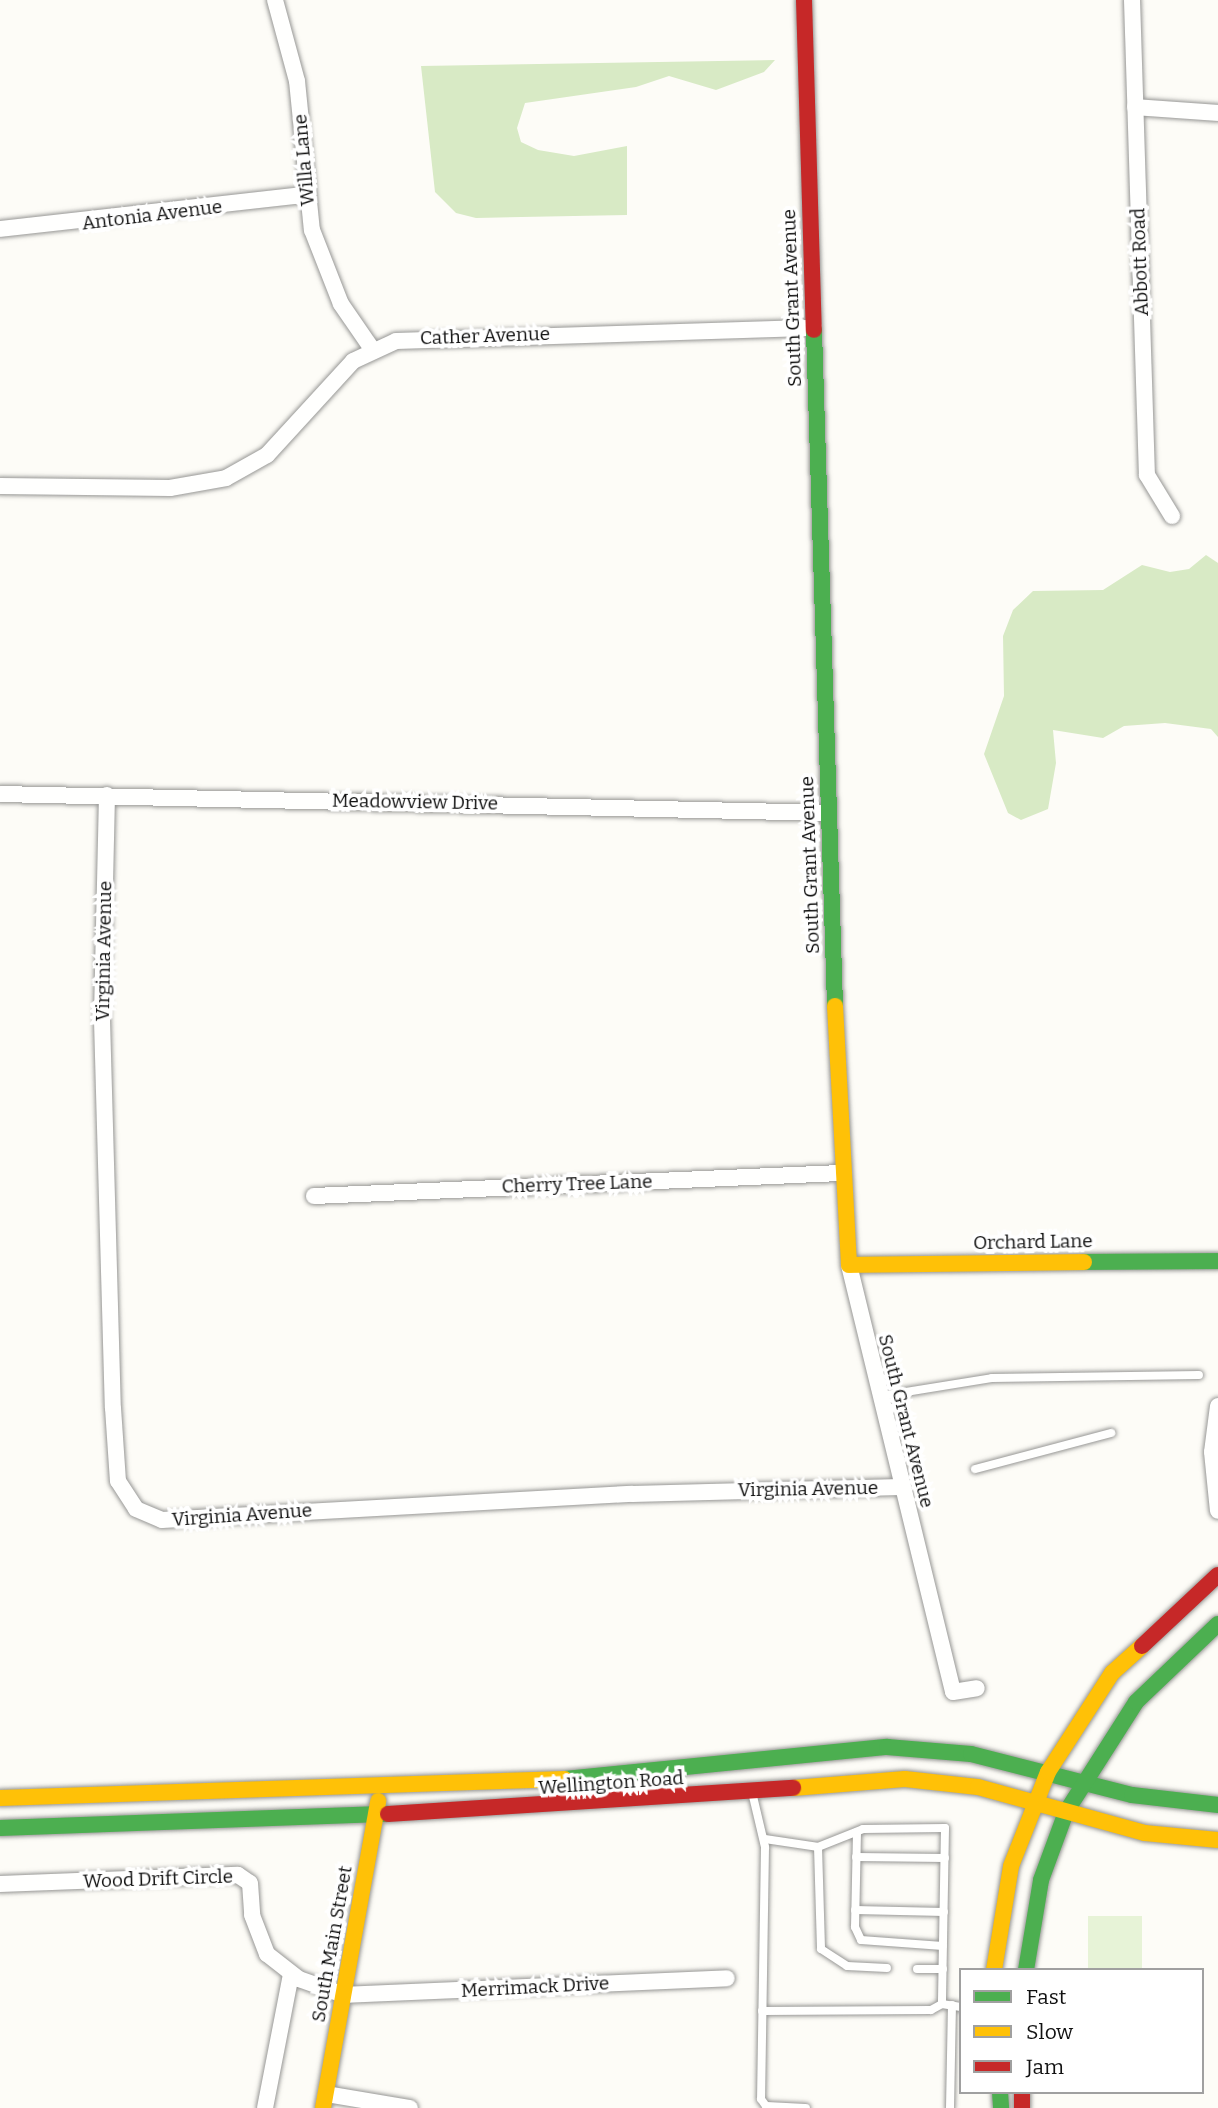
<!DOCTYPE html>
<style>
body{margin:0}
#map{position:relative;width:1218px;height:2108px;overflow:hidden;background:#fdfcf7;font-family:Bitter,serif}
div>[style]{position:absolute}
.green>*{inset:0;background:#e7f3d7;transform-origin:0 0}
.forest>*{inset:0;background:#d8eac5}
.roads{filter:drop-shadow(0 0 2px #979795) drop-shadow(0 0 2px #979795)}
.lane>*{height:8px;margin:-4px;padding:0 4px;transform-origin:4px;border-radius:4px;background:#fffffe}
.street>*{height:16px;margin:-8px;padding:0 8px;transform-origin:8px;border-radius:8px;background:#fffffe}
.fast>*{height:16px;margin:-8px;padding:0 8px;transform-origin:8px;border-radius:8px;background:#4caf50}
.slow>*{height:16px;margin:-8px;padding:0 8px;transform-origin:8px;border-radius:8px;background:#ffc107}
.jam>*{height:16px;margin:-8px;padding:0 8px;transform-origin:8px;border-radius:8px;background:#c62828}
span{translate:-50% -50%;white-space:nowrap;text-align:center;line-height:1.15;-webkit-text-stroke:7px #fff;paint-order:stroke}
.street-label{font-size:19px;color:#111}
.legend{position:absolute;left:959px;top:1968px;width:245px;height:126px;box-sizing:border-box;background:#fff;border:2px solid #a0a0a0;margin:0;padding:9px 12px;list-style:none;font-size:21px;color:#111}
.legend li{display:flex;align-items:center;gap:14px;height:35px}
.legend b{width:35px;border:2px solid #a0a0a0}
</style>
<div id="map">
<div class="green">
<i style="left:1088px;top:1916px;width:54px;height:54px"></i>
</div>
<div class="forest">
<i style="clip-path:polygon(775px 60px,764px 72px,716px 90px,669px 76px,636px 87px,525px 103px,517px 128px,521px 142px,538px 150px,574px 156px,627px 146px,627px 215px,476px 218px,456px 213px,435px 192px,421px 66px)"></i>
<i style="clip-path:polygon(1206px 555px,1218px 563px,1218px 737px,1211px 729px,1165px 723px,1124px 726px,1103px 738px,1053px 730px,1056px 763px,1048px 809px,1021px 820px,1008px 813px,984px 754px,1004px 696px,1003px 636px,1013px 610px,1033px 591px,1103px 590px,1142px 565px,1170px 572px,1189px 569px)"></i>
</div>
<div class="roads">
<div class="lane">
<i style="left:881px;top:1396px;width:112px;rotate:-9.2deg"></i>
<i style="left:992px;top:1378px;width:207px;rotate:-0.8deg"></i>
<i style="left:975px;top:1469px;width:141px;rotate:-14.8deg"></i>
<i style="left:752px;top:1792px;width:57px;rotate:76.7deg"></i>
<i style="left:765px;top:1847px;width:252px;rotate:90.9deg"></i>
<i style="left:761px;top:2099px;width:9px;rotate:54deg"></i>
<i style="left:766px;top:2106px;width:40px;rotate:2.9deg"></i>
<i style="left:857px;top:1832px;width:95px;rotate:91.2deg"></i>
<i style="left:855px;top:1927px;width:14px;rotate:65deg"></i>
<i style="left:861px;top:1940px;width:82px;rotate:4.2deg"></i>
<i style="left:765px;top:1839px;width:54px;rotate:8.6deg"></i>
<i style="left:818px;top:1847px;width:48px;rotate:-21.8deg"></i>
<i style="left:863px;top:1829px;width:82px;rotate:-0.7deg"></i>
<i style="left:945px;top:1828px;width:176px;rotate:91deg"></i>
<i style="left:942px;top:2004px;width:19px;rotate:9deg"></i>
<i style="left:818px;top:1847px;width:102px;rotate:88.3deg"></i>
<i style="left:821px;top:1949px;width:31px;rotate:33deg"></i>
<i style="left:847px;top:1966px;width:40px;rotate:2.9deg"></i>
<i style="left:856px;top:1857px;width:89px;rotate:0.6deg"></i>
<i style="left:855px;top:1910px;width:89px;rotate:1.3deg"></i>
<i style="left:917px;top:1969px;width:26px"></i>
<i style="left:762px;top:2011px;width:169px;rotate:-0.3deg"></i>
<i style="left:931px;top:2010px;width:13px;rotate:-29deg"></i>
<i style="left:950px;top:2108px;width:103px;rotate:-88.9deg"></i>
</div>
<div class="street">
<i style="left:275px;top:0;width:84px;rotate:74.8deg"></i>
<i style="left:297px;top:81px;width:150px;rotate:84.3deg"></i>
<i style="left:312px;top:230px;width:79px;rotate:68.6deg"></i>
<i style="left:341px;top:304px;width:55px;rotate:55.4deg"></i>
<i style="left:1132px;top:0;width:475px;rotate:88.2deg"></i>
<i style="left:1147px;top:475px;width:48px;rotate:58.6deg"></i>
<i style="left:1135px;top:107px;width:83px;rotate:4.1deg"></i>
<i style="left:0;top:229px;width:306px;rotate:-6.4deg"></i>
<i style="left:0;top:486px;width:170px;rotate:0.7deg"></i>
<i style="left:170px;top:488px;width:57px;rotate:-10.1deg"></i>
<i style="left:226px;top:478px;width:47px;rotate:-29.3deg"></i>
<i style="left:267px;top:455px;width:127px;rotate:-47.5deg"></i>
<i style="left:353px;top:361px;width:47px;rotate:-24.9deg"></i>
<i style="left:396px;top:341px;width:418px;rotate:-1.8deg"></i>
<i style="left:0;top:794px;width:829px;rotate:1.31deg"></i>
<i style="left:107px;top:795px;width:225px;rotate:91.3deg"></i>
<i style="left:102px;top:1020px;width:388px;rotate:88.4deg"></i>
<i style="left:113px;top:1408px;width:73px;rotate:86.1deg"></i>
<i style="left:118px;top:1481px;width:33px;rotate:57deg"></i>
<i style="left:136px;top:1509px;width:28px;rotate:23deg"></i>
<i style="left:162px;top:1520px;width:471px;rotate:-3.2deg"></i>
<i style="left:632px;top:1494px;width:269px;rotate:-1.5deg"></i>
<i style="left:314px;top:1196px;width:527px;rotate:-2.5deg"></i>
<i style="left:849px;top:1265px;width:439px;rotate:76.3deg"></i>
<i style="left:953px;top:1692px;width:24px;rotate:-9deg"></i>
<i style="left:1218px;top:1406px;width:46px;rotate:97.4deg"></i>
<i style="left:1212px;top:1452px;width:59px;rotate:84.2deg"></i>
<i style="left:0;top:1884px;width:238px;rotate:-2.2deg"></i>
<i style="left:238px;top:1875px;width:14px;rotate:34deg"></i>
<i style="left:250px;top:1883px;width:32px;rotate:86deg"></i>
<i style="left:252px;top:1915px;width:42px;rotate:69deg"></i>
<i style="left:267px;top:1954px;width:41px;rotate:38deg"></i>
<i style="left:299px;top:1979px;width:48px;rotate:19.6deg"></i>
<i style="left:344px;top:1995px;width:383px;rotate:-2.5deg"></i>
<i style="left:326px;top:2094px;width:85px;rotate:9.5deg"></i>
<i style="left:265px;top:2108px;width:136px;rotate:-79deg"></i>
</div>
<div class="fast">
<i style="left:814px;top:330px;width:676px;rotate:88.22deg"></i>
<i style="left:1084px;top:1262px;width:134px;rotate:-0.4deg"></i>
<i style="left:565px;top:1779px;width:324px;rotate:-5.7deg"></i>
<i style="left:887px;top:1747px;width:84px;rotate:4.8deg"></i>
<i style="left:971px;top:1754px;width:166px;rotate:14.3deg"></i>
<i style="left:1132px;top:1795px;width:87px;rotate:6.6deg"></i>
<i style="left:0;top:1828px;width:388px;rotate:-2.1deg"></i>
<i style="left:1026px;top:1970px;width:91px;rotate:-80.5deg"></i>
<i style="left:1041px;top:1880px;width:72px;rotate:-69.8deg"></i>
<i style="left:1066px;top:1812px;width:130px;rotate:-57.5deg"></i>
<i style="left:1136px;top:1702px;width:113px;rotate:-43.6deg"></i>
<i style="left:1000px;top:2092px;width:16px;rotate:86deg"></i>
</div>
<div class="slow">
<i style="left:835px;top:1006px;width:259px;rotate:86.9deg"></i>
<i style="left:849px;top:1265px;width:235px;rotate:-0.7deg"></i>
<i style="left:793px;top:1788px;width:112px;rotate:-4.6deg"></i>
<i style="left:905px;top:1779px;width:73px;rotate:6.3deg"></i>
<i style="left:978px;top:1787px;width:173px;rotate:15.4deg"></i>
<i style="left:1145px;top:1833px;width:73px;rotate:5.5deg"></i>
<i style="left:0;top:1798px;width:565px;rotate:-1.93deg"></i>
<i style="left:994px;top:1970px;width:105px;rotate:-80.7deg"></i>
<i style="left:1011px;top:1866px;width:101px;rotate:-68.5deg"></i>
<i style="left:1048px;top:1772px;width:118px;rotate:-57.1deg"></i>
<i style="left:1112px;top:1673px;width:40px;rotate:-42deg"></i>
<i style="left:323px;top:2108px;width:312px;rotate:-79.8deg"></i>
</div>
<div class="jam">
<i style="left:804px;top:0;width:330px;rotate:88.3deg"></i>
<i style="left:1142px;top:1646px;width:104px;rotate:-43.1deg"></i>
<i style="left:388px;top:1814px;width:406px;rotate:-3.7deg"></i>
<i style="left:1022px;top:2092px;width:16px;rotate:90deg"></i>
</div>
</div>
<div class="street-label">
<span style="left:304px;top:160px;rotate:-95deg">Willa Lane</span>
<span style="left:152px;top:215px;rotate:-7deg">Antonia Avenue</span>
<span style="left:1140px;top:262px;rotate:-92deg">Abbott Road</span>
<span style="left:792px;top:298px;rotate:-92deg">South Grant Avenue</span>
<span style="left:485px;top:336px;rotate:-2deg">Cather Avenue</span>
<span style="left:415px;top:802px;rotate:1deg">Meadowview Drive</span>
<span style="left:810px;top:865px;rotate:-92deg">South Grant Avenue</span>
<span style="left:104px;top:951px;rotate:-89deg">Virginia Avenue</span>
<span style="left:577px;top:1184px;rotate:-2deg">Cherry Tree Lane</span>
<span style="left:1033px;top:1242px;rotate:-1deg">Orchard Lane</span>
<span style="left:906px;top:1421px;rotate:76deg">South Grant Avenue</span>
<span style="left:808px;top:1489px;rotate:-1deg">Virginia Avenue</span>
<span style="left:242px;top:1515px;rotate:-4deg">Virginia Avenue</span>
<span style="left:611px;top:1783px;rotate:-4deg">Wellington Road</span>
<span style="left:158px;top:1879px;rotate:-2deg">Wood Drift Circle</span>
<span style="left:332px;top:1944px;rotate:-80deg">South Main Street</span>
<span style="left:535px;top:1987px;rotate:-3deg">Merrimack Drive</span>
</div>
<ul class="legend">
<li><b style="height:9px;background:#4caf50"></b>Fast</li>
<li><b style="height:9px;background:#ffc107"></b>Slow</li>
<li><b style="height:9px;background:#c62828"></b>Jam</li>
</ul>
</div>
